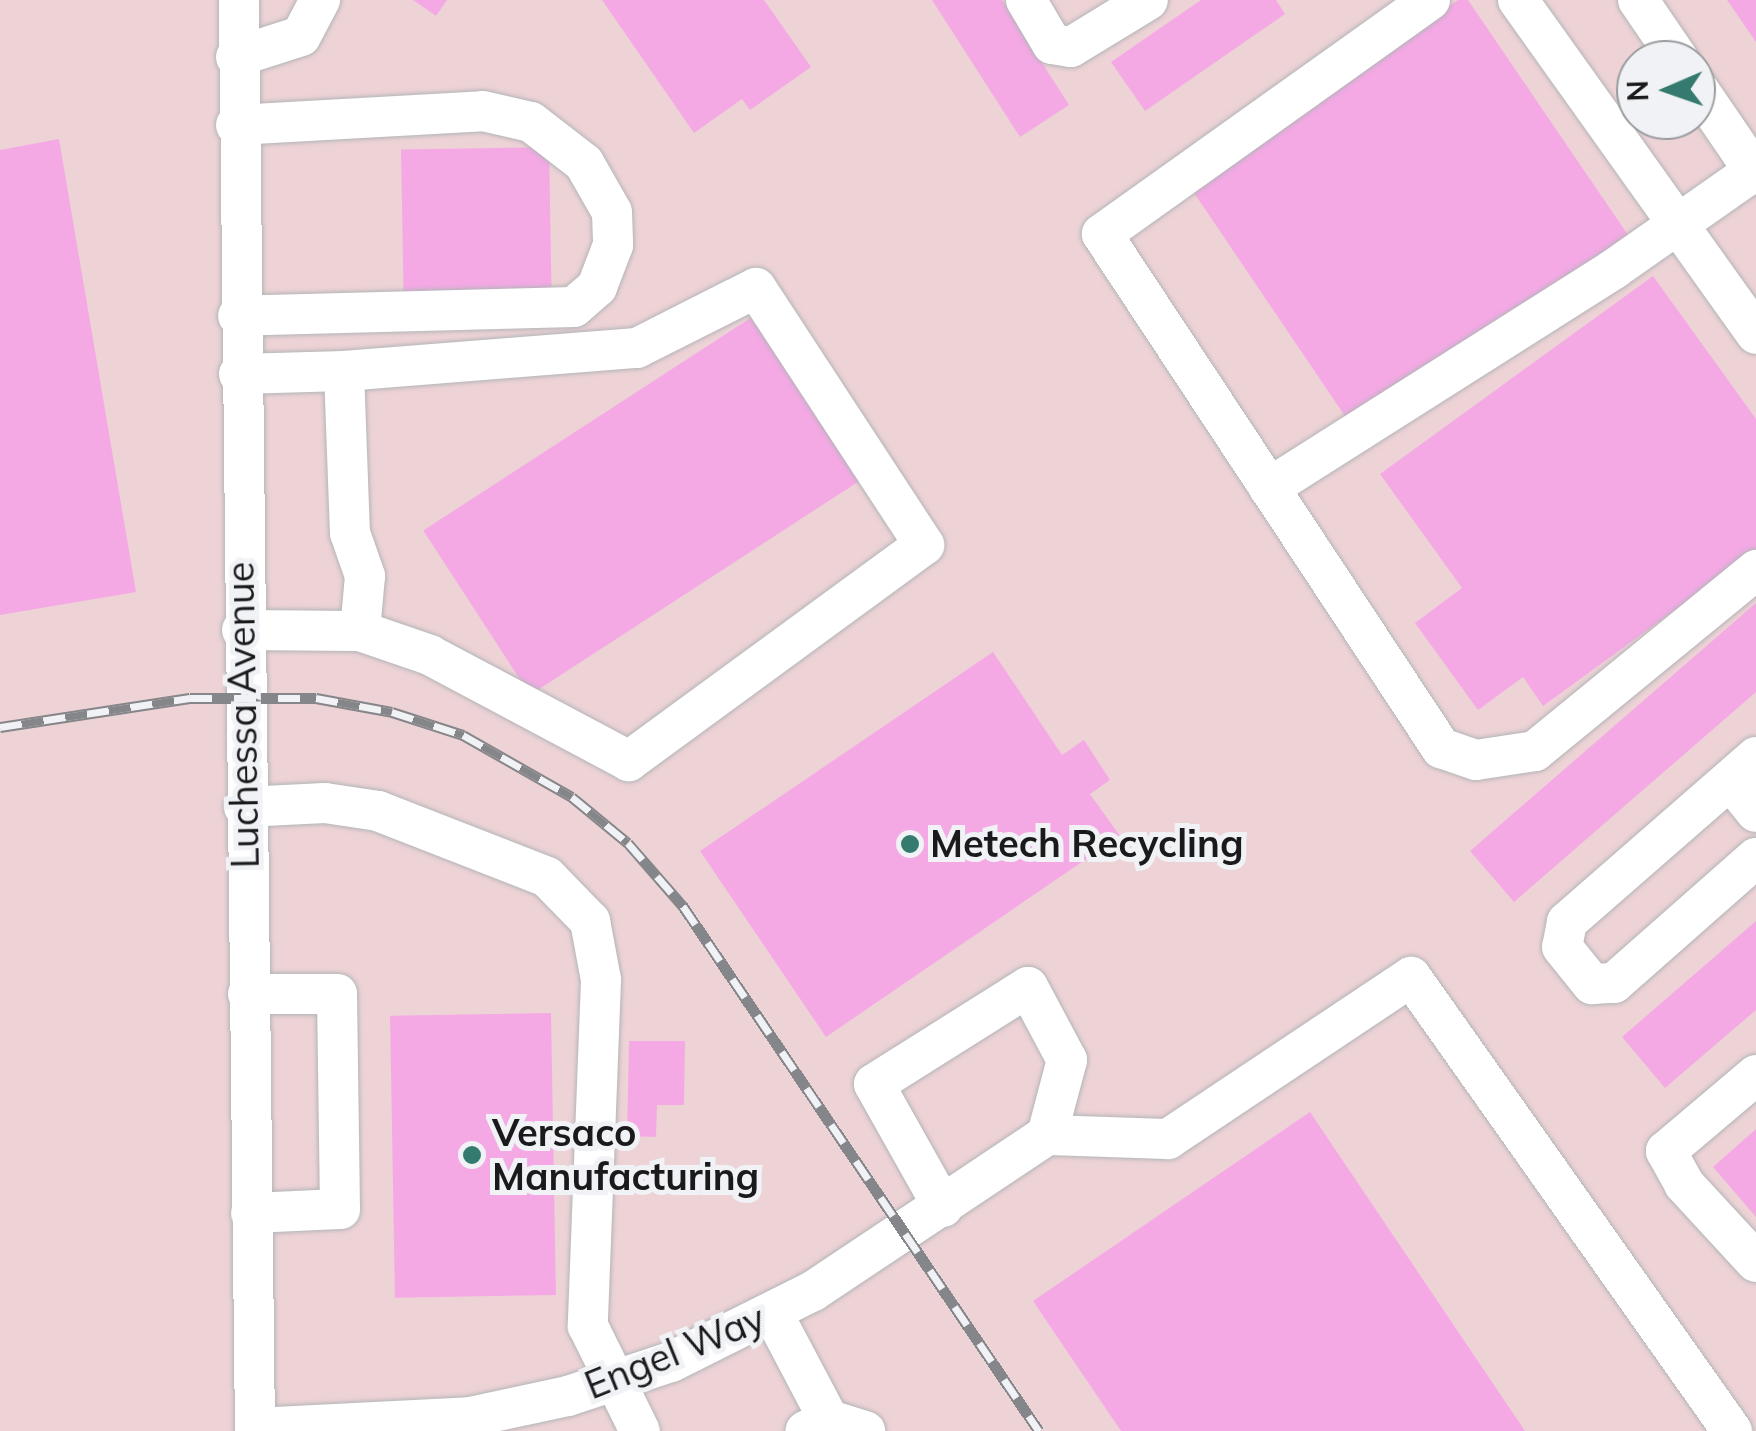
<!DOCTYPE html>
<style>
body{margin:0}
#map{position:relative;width:1756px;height:1431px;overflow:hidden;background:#e3e4e8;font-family:Mulish,sans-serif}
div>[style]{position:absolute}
.industrial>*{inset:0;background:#eed3d6}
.building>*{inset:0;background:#f4a9e5;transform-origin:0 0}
.roads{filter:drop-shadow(0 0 2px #b3b5b8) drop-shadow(0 0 2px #b3b5b8)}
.minor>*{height:40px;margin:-20px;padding:0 20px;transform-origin:20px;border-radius:20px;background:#fff}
.rail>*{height:11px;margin-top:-5.5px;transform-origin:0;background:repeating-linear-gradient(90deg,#f0f2f5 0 22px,#858689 0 44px);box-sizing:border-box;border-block:2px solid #858689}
.dots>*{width:28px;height:28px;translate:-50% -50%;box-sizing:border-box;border:5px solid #f0f2f5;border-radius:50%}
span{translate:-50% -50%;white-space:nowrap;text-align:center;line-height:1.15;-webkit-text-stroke:10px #f0f2f5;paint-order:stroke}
.street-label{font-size:38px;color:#1a1a1c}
.poi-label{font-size:38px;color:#1a1a1c;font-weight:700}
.left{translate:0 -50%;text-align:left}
.north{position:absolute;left:1616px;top:40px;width:100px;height:100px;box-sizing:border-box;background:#f0f2f5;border:2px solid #9a9c9e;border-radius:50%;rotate:268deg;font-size:28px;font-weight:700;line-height:40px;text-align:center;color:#1a1a1c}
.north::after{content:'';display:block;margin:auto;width:35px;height:45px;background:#347a6f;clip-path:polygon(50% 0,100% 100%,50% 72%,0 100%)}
</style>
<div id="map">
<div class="industrial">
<i style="clip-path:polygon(evenodd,0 0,1756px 0,1756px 1431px,0 1431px,0 0,1636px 60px,1696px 60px,1696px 120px,1636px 120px,1636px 60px)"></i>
</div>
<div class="building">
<i style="clip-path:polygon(413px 0,447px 0,436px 16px)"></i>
<i style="clip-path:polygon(602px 0,764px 0,811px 67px,750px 110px,742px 99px,694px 133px)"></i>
<i style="clip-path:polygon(932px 0,1002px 0,1069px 105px,1020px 137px)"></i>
<i style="clip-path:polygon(1201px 0,1276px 0,1285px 14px,1145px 111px,1111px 62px)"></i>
<i style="clip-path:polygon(1458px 0,1468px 0,1628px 235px,1351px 425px,1188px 184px)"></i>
<i style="clip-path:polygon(1727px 0,1756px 0,1756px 42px)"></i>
<i style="clip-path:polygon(59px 139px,136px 592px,0 615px,0 150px)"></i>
<i style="left:549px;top:147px;width:142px;height:148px;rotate:89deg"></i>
<i style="clip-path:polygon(1653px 276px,1756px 419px,1756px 551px,1543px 706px,1523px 677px,1478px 710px,1415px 623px,1462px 588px,1380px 474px)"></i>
<i style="left:752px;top:317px;width:196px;height:392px;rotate:57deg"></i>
<i style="clip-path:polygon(1756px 603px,1756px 692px,1514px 902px,1470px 851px)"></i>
<i style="clip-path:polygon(993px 652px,1062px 755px,1084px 740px,1110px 780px,1090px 794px,1120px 836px,826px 1037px,700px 851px)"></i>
<i style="clip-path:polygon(1756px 921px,1756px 1010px,1665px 1088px,1622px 1037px)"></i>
<i style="left:551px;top:1013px;width:282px;height:161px;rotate:89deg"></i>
<i style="clip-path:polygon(629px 1041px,685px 1041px,684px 1105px,657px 1105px,656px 1137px,627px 1136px)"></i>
<i style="clip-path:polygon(1310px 1112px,1525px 1431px,1121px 1431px,1033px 1301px)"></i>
<i style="clip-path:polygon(1756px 1129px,1756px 1217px,1713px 1167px)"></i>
</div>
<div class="roads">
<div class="minor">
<i style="left:239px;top:0;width:1431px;rotate:89.36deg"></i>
<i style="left:1026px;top:0;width:51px;rotate:59.4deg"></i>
<i style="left:1052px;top:44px;width:19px;rotate:9deg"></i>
<i style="left:1071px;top:47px;width:90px;rotate:-31.4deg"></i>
<i style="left:1430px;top:0;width:403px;rotate:144.5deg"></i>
<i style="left:1102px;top:234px;width:616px;rotate:56.59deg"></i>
<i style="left:1441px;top:748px;width:37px;rotate:19deg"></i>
<i style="left:1476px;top:760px;width:60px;rotate:-8.7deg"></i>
<i style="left:1535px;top:751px;width:286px;rotate:-39.3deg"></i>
<i style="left:1518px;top:0;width:410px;rotate:54.5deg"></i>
<i style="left:1638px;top:0;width:73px;rotate:55.7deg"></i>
<i style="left:236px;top:57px;width:68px;rotate:-17.9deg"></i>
<i style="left:301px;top:36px;width:41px;rotate:-62.2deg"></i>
<i style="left:1696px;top:86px;width:107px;rotate:55.7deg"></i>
<i style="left:236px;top:125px;width:247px;rotate:-3.2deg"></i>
<i style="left:483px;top:111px;width:49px;rotate:12.9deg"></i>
<i style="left:531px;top:122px;width:67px;rotate:37.7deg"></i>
<i style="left:584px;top:163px;width:56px;rotate:60.3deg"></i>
<i style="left:612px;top:212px;width:33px;rotate:88deg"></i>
<i style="left:613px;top:245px;width:45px;rotate:110.9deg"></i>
<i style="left:597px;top:287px;width:30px;rotate:139deg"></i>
<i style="left:574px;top:307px;width:336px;rotate:178.5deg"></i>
<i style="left:344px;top:371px;width:294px;rotate:-4.5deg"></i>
<i style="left:637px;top:348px;width:133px;rotate:-26.8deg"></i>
<i style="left:756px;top:288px;width:307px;rotate:56.8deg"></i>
<i style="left:924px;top:545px;width:366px;rotate:143.8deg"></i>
<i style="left:629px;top:761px;width:225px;rotate:-152deg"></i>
<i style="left:430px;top:655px;width:74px;rotate:-161.1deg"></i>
<i style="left:239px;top:374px;width:105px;rotate:-1.6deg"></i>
<i style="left:344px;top:371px;width:162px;rotate:87.9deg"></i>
<i style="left:350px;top:533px;width:46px;rotate:70.8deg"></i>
<i style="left:365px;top:576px;width:55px;rotate:95.2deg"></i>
<i style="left:360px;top:631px;width:118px;rotate:-179.5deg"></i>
<i style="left:1269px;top:488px;width:409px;rotate:-32.4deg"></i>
<i style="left:1614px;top:269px;width:171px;rotate:-35deg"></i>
<i style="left:1756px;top:757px;width:251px;rotate:138.9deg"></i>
<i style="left:1567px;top:922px;width:25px;rotate:101deg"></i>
<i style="left:1562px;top:947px;width:48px;rotate:51deg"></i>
<i style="left:1592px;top:984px;width:22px;rotate:-3deg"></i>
<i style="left:1614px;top:983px;width:189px;rotate:-41.4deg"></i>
<i style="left:1730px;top:780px;width:41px;rotate:50.9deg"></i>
<i style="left:244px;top:807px;width:81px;rotate:-2.8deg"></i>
<i style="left:325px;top:803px;width:54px;rotate:8.6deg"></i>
<i style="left:378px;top:811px;width:181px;rotate:21.3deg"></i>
<i style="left:547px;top:877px;width:62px;rotate:45.7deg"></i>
<i style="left:590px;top:921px;width:60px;rotate:79.4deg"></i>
<i style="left:601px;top:980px;width:346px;rotate:92.2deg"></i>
<i style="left:588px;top:1326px;width:117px;rotate:63.7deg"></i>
<i style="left:248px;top:994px;width:89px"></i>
<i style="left:337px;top:994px;width:215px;rotate:89.2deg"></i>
<i style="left:340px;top:1209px;width:89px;rotate:177.4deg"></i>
<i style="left:1756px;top:1075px;width:118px;rotate:139.8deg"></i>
<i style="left:1666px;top:1151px;width:38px;rotate:61deg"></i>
<i style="left:1684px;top:1184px;width:106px;rotate:47.3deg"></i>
<i style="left:1047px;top:1135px;width:121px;rotate:1.9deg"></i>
<i style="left:1168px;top:1139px;width:292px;rotate:-33.7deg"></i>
<i style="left:1411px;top:977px;width:556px;rotate:54.74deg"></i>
<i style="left:943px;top:1207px;width:141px;rotate:-119.3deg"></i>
<i style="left:874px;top:1084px;width:182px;rotate:-32.2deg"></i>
<i style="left:1028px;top:987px;width:83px;rotate:61.9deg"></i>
<i style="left:1067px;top:1060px;width:78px;rotate:104.9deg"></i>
<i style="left:773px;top:1314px;width:120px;rotate:62.2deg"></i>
<i style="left:829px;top:1420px;width:26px;rotate:155deg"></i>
<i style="left:829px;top:1420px;width:38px;rotate:17deg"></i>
<i style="left:255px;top:1428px;width:215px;rotate:-2.9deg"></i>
<i style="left:470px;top:1417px;width:100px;rotate:-12.1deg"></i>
<i style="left:568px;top:1396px;width:108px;rotate:-18.3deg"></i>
<i style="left:671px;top:1362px;width:159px;rotate:-26.6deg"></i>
<i style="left:813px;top:1291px;width:281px;rotate:-33.7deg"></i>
</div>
</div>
<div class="rail">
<i style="left:0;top:727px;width:192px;rotate:-8.7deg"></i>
<i style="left:190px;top:698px;width:126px"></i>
<i style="left:316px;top:698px;width:77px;rotate:10.4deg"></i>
<i style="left:392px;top:712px;width:75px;rotate:17.9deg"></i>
<i style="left:463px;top:735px;width:125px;rotate:29.6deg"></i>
<i style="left:572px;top:797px;width:72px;rotate:39.4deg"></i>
<i style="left:628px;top:843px;width:84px;rotate:48.9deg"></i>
<i style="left:683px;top:906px;width:634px;rotate:55.86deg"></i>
</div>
<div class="dots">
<i style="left:910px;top:844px;background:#347a6f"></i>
<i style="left:472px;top:1155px;background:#347a6f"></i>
</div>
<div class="street-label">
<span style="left:243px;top:715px;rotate:-91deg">Luchessa Avenue</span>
<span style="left:675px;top:1352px;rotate:-22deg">Engel Way</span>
</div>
<div class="poi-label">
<span class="left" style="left:930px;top:844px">Metech Recycling</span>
<span class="left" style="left:492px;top:1155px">Versaco<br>Manufacturing</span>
</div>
<div class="north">N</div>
</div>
